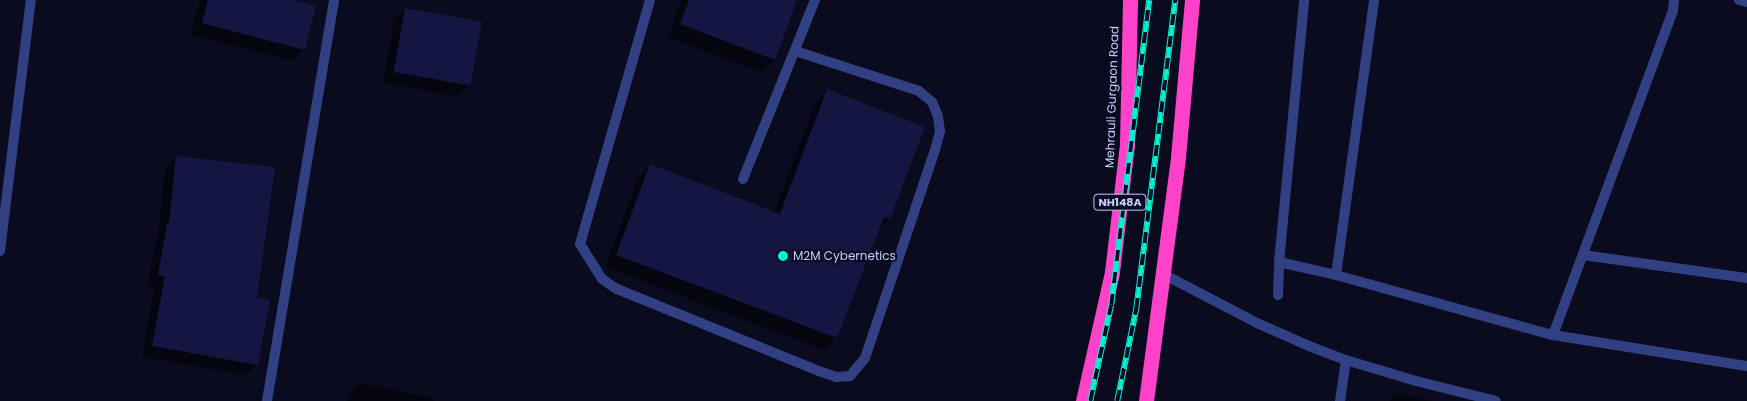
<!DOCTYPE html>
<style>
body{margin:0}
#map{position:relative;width:1747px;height:401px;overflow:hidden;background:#0a0b1e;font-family:Poppins,sans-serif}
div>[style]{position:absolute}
.shadow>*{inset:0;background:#0007}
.building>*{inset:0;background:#141641;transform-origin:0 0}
.lane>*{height:10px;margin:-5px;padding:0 5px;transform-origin:5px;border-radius:5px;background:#304082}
.street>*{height:10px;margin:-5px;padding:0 5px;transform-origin:5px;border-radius:5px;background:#304082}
.highway>*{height:15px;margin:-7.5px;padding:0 7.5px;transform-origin:7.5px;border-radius:7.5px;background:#ff42c9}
.rail>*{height:5.5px;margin-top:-2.75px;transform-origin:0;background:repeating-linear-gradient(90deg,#0a0b1e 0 11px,#00f2d1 0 22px);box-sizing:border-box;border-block:1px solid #00f2d1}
.dots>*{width:14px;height:14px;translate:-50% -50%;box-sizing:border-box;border:2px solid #0a0b1e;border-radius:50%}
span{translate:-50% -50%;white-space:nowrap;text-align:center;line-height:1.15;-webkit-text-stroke:4px #0a0b1e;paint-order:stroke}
.shield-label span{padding:1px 4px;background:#0a0b1e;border:1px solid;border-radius:4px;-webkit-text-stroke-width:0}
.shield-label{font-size:11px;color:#c7ceff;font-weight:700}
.street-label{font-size:12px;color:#c7ceff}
.poi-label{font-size:12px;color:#c7ceff}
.left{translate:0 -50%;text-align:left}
</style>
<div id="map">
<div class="shadow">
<i style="clip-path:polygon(200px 0,289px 0,315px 7px,304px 50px,292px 61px,191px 35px)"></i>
<i style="clip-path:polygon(681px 0,796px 0,774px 60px,761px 72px,668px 37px)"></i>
<i style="clip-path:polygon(405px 9px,470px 85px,458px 96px,383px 83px,394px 20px)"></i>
<i style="clip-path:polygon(827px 91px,889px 219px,877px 230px,836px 337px,824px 350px,605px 267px,638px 178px,650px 165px,774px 212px,815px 103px)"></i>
<i style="clip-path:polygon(177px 157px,256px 299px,257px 364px,246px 375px,142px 357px,154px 287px,147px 286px,158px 234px,165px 168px)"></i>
<i style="clip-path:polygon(361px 383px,435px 398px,434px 401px,347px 401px,348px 396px)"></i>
<i style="clip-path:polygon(1397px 393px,1433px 401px,1389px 401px)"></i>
</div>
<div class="building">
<i style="clip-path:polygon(208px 0,294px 0,316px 6px,305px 50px,202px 23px)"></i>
<i style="clip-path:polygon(689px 0,797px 0,775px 60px,680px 24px)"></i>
<i style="left:405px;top:8px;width:78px;height:65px;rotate:10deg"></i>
<i style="clip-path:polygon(827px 89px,925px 127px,890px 219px,884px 217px,837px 338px,616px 255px,650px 164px,780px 214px)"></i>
<i style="clip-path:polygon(176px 156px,275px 167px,257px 298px,270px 300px,258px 365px,152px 346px,165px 276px,158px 275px,167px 223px,169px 223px)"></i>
</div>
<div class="lane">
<i style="left:650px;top:0;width:254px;rotate:106deg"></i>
<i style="left:580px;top:244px;width:41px;rotate:57.8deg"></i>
<i style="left:602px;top:279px;width:18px;rotate:34deg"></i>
<i style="left:617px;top:289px;width:218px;rotate:22.1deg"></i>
<i style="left:819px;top:371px;width:18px;rotate:19deg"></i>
<i style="left:836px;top:377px;width:14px;rotate:-4deg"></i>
<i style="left:850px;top:376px;width:23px;rotate:-50deg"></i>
<i style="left:865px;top:358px;width:219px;rotate:-71.4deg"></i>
<i style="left:935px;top:150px;width:20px;rotate:-75deg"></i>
<i style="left:940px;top:131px;width:15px;rotate:-98deg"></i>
<i style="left:938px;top:116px;width:15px;rotate:-113deg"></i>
<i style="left:932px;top:102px;width:17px;rotate:-140deg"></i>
<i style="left:919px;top:91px;width:130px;rotate:-162.1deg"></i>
<i style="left:1739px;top:0;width:8px;rotate:14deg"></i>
<i style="left:743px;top:179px;width:193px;rotate:-68.1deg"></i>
<i style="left:1583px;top:255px;width:166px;rotate:8deg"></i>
<i style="left:1279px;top:262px;width:58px;rotate:12.8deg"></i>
<i style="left:1336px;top:275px;width:225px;rotate:15.5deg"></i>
<i style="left:1553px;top:335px;width:196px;rotate:9.1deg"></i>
<i style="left:1163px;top:274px;width:108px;rotate:27.5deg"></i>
<i style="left:1259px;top:324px;width:55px;rotate:23.7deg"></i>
<i style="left:1309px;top:346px;width:40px;rotate:21deg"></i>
<i style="left:1346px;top:360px;width:73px;rotate:16.7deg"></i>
<i style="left:1416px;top:381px;width:82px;rotate:14deg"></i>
<i style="left:1336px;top:275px;width:278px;rotate:-82.1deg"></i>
<i style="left:1278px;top:295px;width:33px;rotate:-88deg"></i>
<i style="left:1279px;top:262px;width:263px;rotate:-84.5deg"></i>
<i style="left:1553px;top:335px;width:346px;rotate:-69.7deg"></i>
<i style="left:1673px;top:11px;width:11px;rotate:-85deg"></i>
<i style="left:1340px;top:401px;width:41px;rotate:-81.7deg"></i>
</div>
<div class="street">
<i style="left:0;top:251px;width:253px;rotate:-83deg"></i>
<i style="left:267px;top:401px;width:407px;rotate:-80.5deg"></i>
</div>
<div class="highway">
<i style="left:1083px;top:401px;width:132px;rotate:-77.3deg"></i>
<i style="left:1112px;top:272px;width:129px;rotate:-83.3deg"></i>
<i style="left:1127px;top:144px;width:144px;rotate:-88.8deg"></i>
<i style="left:1146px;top:401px;width:246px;rotate:-82.5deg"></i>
<i style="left:1178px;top:157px;width:158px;rotate:-84.9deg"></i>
</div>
<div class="rail">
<i style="left:1090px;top:401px;width:98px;rotate:-77.7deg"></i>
<i style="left:1111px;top:305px;width:307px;rotate:-82.9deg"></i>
<i style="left:1117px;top:401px;width:94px;rotate:-78.3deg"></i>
<i style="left:1136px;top:309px;width:311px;rotate:-82.8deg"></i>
</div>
<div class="dots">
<i style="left:783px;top:256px;background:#00f2d1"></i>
</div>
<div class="shield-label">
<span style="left:1120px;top:202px">NH148A</span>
</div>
<div class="street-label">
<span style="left:1112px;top:97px;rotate:-88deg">Mehrauli Gurgaon Road</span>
</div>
<div class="poi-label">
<span class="left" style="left:793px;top:256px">M2M Cybernetics</span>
</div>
</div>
